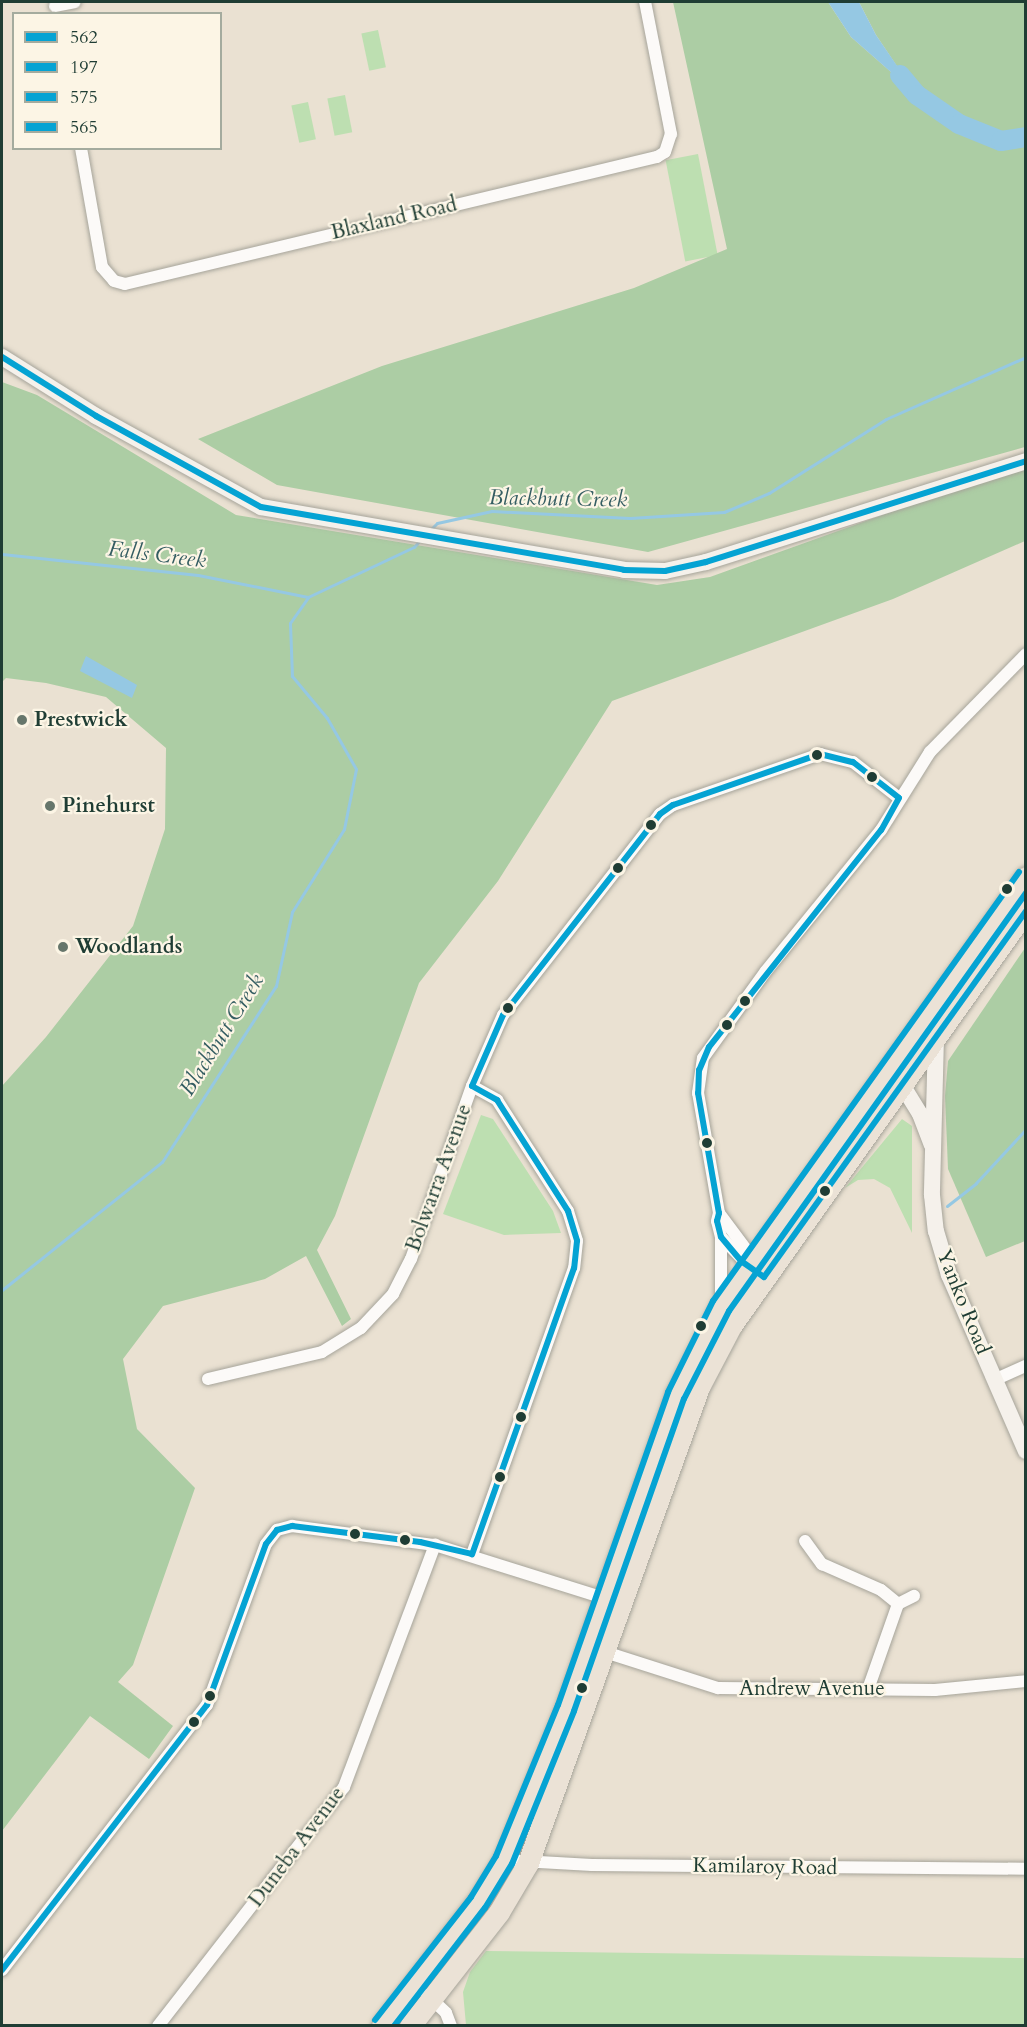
<!DOCTYPE html>
<style>
body{margin:0}
#map{position:relative;width:1027px;height:2027px;overflow:hidden;background:#eae1d2;font-family:Cardo,serif}
div>[style]{position:absolute}
.green>*{inset:0;background:#bddfb1;transform-origin:0 0}
.forest>*{inset:0;background:#accda4}
.water>*{inset:0;background:#95c8e3}
.stream>*{height:3px;margin:-1.5px;padding:0 1.5px;transform-origin:1.5px;border-radius:1.5px;background:#95c8e3}
.river>*{height:20px;margin:-10px;padding:0 10px;transform-origin:10px;border-radius:10px;background:#95c8e3}
.roads{filter:drop-shadow(0 0 2px #a6a49a) drop-shadow(0 0 2px #a6a49a)}
.street>*{height:12px;margin:-6px;padding:0 6px;transform-origin:6px;border-radius:6px;background:#fcfaf8}
.secondary>*{height:16px;margin:-8px;padding:0 8px;transform-origin:8px;border-radius:8px;background:#f5f1eb}
.highway>*{height:21px;margin:-10.5px;padding:0 10.5px;transform-origin:10.5px;border-radius:10.5px;background:#ebe2d6}
.bus-1>*{height:6px;margin:-3px;padding:0 3px;transform-origin:3px;border-radius:3px;background:#05a3d3}
.bus-2>*{height:6px;margin:-3px;padding:0 3px;transform-origin:3px;border-radius:3px;background:#05a3d3}
.bus-3>*{height:6px;margin:-3px;padding:0 3px;transform-origin:3px;border-radius:3px;background:#05a3d3}
.bus-4>*{height:6px;margin:-3px;padding:0 3px;transform-origin:3px;border-radius:3px;background:#05a3d3}
.dots>*{width:16px;height:16px;translate:-50% -50%;box-sizing:border-box;border:3px solid #fcf5e5;border-radius:50%}
span{translate:-50% -50%;white-space:nowrap;text-align:center;line-height:1.15;-webkit-text-stroke:4.5px #fcf5e5;paint-order:stroke}
.street-label{font-size:21px;color:#1f3d34}
.poi-label{font-size:21px;color:#1f3d34;font-weight:700}
.left{translate:0 -50%;text-align:left}
.water-label{font-size:22px;color:#345d62;font-style:italic}
.frame{position:absolute;inset:0;border:3px solid #1f3d34;pointer-events:none}
.legend{position:absolute;left:12px;top:12px;width:210px;height:138px;box-sizing:border-box;background:#fcf5e5;border:2px solid #a4ab9e;margin:0;padding:8px 10px;list-style:none;font-size:18px;color:#1f3d34}
.legend li{display:flex;align-items:center;gap:12px;height:30px}
.legend b{width:30px;border:2px solid #a4ab9e}
</style>
<div id="map">
<div class="green">
<i style="left:378px;top:30px;width:38px;height:17px;rotate:78deg"></i>
<i style="left:345px;top:95px;width:38px;height:18px;rotate:79deg"></i>
<i style="left:308px;top:102px;width:38px;height:17px;rotate:78deg"></i>
<i style="left:698px;top:154px;width:103px;height:33px;rotate:79deg"></i>
<i style="clip-path:polygon(481px 1115px,493px 1119px,553px 1211px,561px 1233px,504px 1235px,443px 1214px)"></i>
<i style="clip-path:polygon(902px 1119px,912px 1126px,912px 1233px,890px 1188px,874px 1179px,858px 1180px,845px 1188px)"></i>
<i style="clip-path:polygon(486px 1951px,1025px 1958px,1025px 2025px,466px 2025px,463px 1992px,470px 1972px)"></i>
</div>
<div class="forest">
<i style="clip-path:polygon(673px 2px,828px 2px,851px 37px,915px 93px,876px 35px,859px 2px,1025px 2px,1025px 447px,648px 552px,277px 485px,198px 439px,382px 366px,634px 288px,727px 249px)"></i>
<i style="clip-path:polygon(2px 382px,37px 395px,236px 515px,657px 585px,710px 577px,955px 489px,1025px 470px,1025px 541px,893px 599px,612px 701px,498px 881px,419px 983px,335px 1216px,317px 1250px,351px 1319px,342px 1326px,306px 1256px,265px 1279px,163px 1306px,123px 1359px,137px 1429px,195px 1488px,133px 1665px,118px 1682px,173px 1726px,149px 1759px,90px 1716px,2px 1831px,2px 1086px,46px 1037px,133px 926px,165px 829px,166px 748px,106px 697px,46px 683px,6px 678px,2px 682px)"></i>
<i style="clip-path:polygon(1025px 948px,1025px 1241px,986px 1257px,948px 1169px,945px 1096px,948px 1061px)"></i>
</div>
<div class="water">
<i style="clip-path:polygon(828px 2px,859px 2px,876px 35px,917px 95px,851px 37px)"></i>
<i style="clip-path:polygon(86px 656px,137px 685px,132px 698px,80px 671px)"></i>
</div>
<div class="stream">
<i style="left:429px;top:531px;width:11px;rotate:-45deg"></i>
<i style="left:437px;top:523px;width:56px;rotate:-12.3deg"></i>
<i style="left:492px;top:511px;width:138px;rotate:2.9deg"></i>
<i style="left:630px;top:518px;width:94px;rotate:-3.7deg"></i>
<i style="left:724px;top:512px;width:49px;rotate:-22.9deg"></i>
<i style="left:769px;top:493px;width:138px;rotate:-32.3deg"></i>
<i style="left:886px;top:419px;width:153px;rotate:-23.9deg"></i>
<i style="left:2px;top:554px;width:197px;rotate:6.1deg"></i>
<i style="left:198px;top:575px;width:112px;rotate:11.3deg"></i>
<i style="left:947px;top:1206px;width:37px;rotate:-38deg"></i>
<i style="left:976px;top:1183px;width:74px;rotate:-47.2deg"></i>
<i style="left:2px;top:1290px;width:205px;rotate:-38.7deg"></i>
<i style="left:162px;top:1162px;width:210px;rotate:-57.1deg"></i>
<i style="left:276px;top:986px;width:76px;rotate:-77.8deg"></i>
<i style="left:292px;top:912px;width:98px;rotate:-57.9deg"></i>
<i style="left:344px;top:829px;width:61px;rotate:-78.7deg"></i>
<i style="left:356px;top:769px;width:59px;rotate:-119.6deg"></i>
<i style="left:327px;top:718px;width:55px;rotate:-129.8deg"></i>
<i style="left:292px;top:676px;width:53px;rotate:-92.2deg"></i>
<i style="left:290px;top:623px;width:32px;rotate:-55deg"></i>
<i style="left:308px;top:597px;width:117px;rotate:-25.3deg"></i>
<i style="left:414px;top:547px;width:9px;rotate:-49deg"></i>
</div>
<div class="river">
<i style="left:900px;top:75px;width:26px;rotate:50deg"></i>
<i style="left:917px;top:95px;width:51px;rotate:34.6deg"></i>
<i style="left:959px;top:124px;width:45px;rotate:22deg"></i>
<i style="left:1001px;top:141px;width:25px;rotate:-9deg"></i>
</div>
<div class="roads">
<div class="street">
<i style="left:55px;top:6px;width:20px;rotate:-11deg"></i>
<i style="left:81px;top:148px;width:121px;rotate:80deg"></i>
<i style="left:102px;top:267px;width:18px;rotate:49deg"></i>
<i style="left:114px;top:281px;width:11px;rotate:15deg"></i>
<i style="left:125px;top:284px;width:547px;rotate:-13.43deg"></i>
<i style="left:657px;top:157px;width:9px;rotate:-32deg"></i>
<i style="left:665px;top:152px;width:19px;rotate:-72deg"></i>
<i style="left:671px;top:134px;width:135px;rotate:-101.1deg"></i>
<i style="left:472px;top:1086px;width:29px;rotate:29deg"></i>
<i style="left:497px;top:1100px;width:132px;rotate:57.4deg"></i>
<i style="left:568px;top:1211px;width:31px;rotate:73deg"></i>
<i style="left:577px;top:1241px;width:27px;rotate:96deg"></i>
<i style="left:574px;top:1268px;width:304px;rotate:109.6deg"></i>
<i style="left:719px;top:1213px;width:64px;rotate:53.3deg"></i>
<i style="left:721px;top:1237px;width:64px;rotate:90deg"></i>
<i style="left:753px;top:1270px;width:46px;rotate:-134.1deg"></i>
<i style="left:721px;top:1237px;width:16px;rotate:-104deg"></i>
<i style="left:717px;top:1221px;width:8px;rotate:-76deg"></i>
<i style="left:719px;top:1213px;width:122px;rotate:-99.9deg"></i>
<i style="left:698px;top:1093px;width:35px;rotate:-82deg"></i>
<i style="left:703px;top:1058px;width:107px;rotate:-54.1deg"></i>
<i style="left:766px;top:971px;width:182px;rotate:-50.8deg"></i>
<i style="left:881px;top:830px;width:92px;rotate:-57.9deg"></i>
<i style="left:930px;top:752px;width:137px;rotate:-45.6deg"></i>
<i style="left:208px;top:1379px;width:117px;rotate:-13.3deg"></i>
<i style="left:322px;top:1352px;width:46px;rotate:-31.6deg"></i>
<i style="left:361px;top:1328px;width:47px;rotate:-46.7deg"></i>
<i style="left:393px;top:1294px;width:39px;rotate:-63deg"></i>
<i style="left:411px;top:1259px;width:183px;rotate:-70.6deg"></i>
<i style="left:472px;top:1086px;width:77px;rotate:-66.4deg"></i>
<i style="left:503px;top:1015px;width:255px;rotate:-52deg"></i>
<i style="left:660px;top:814px;width:16px;rotate:-35deg"></i>
<i style="left:673px;top:805px;width:156px;rotate:-19.1deg"></i>
<i style="left:820px;top:754px;width:34px;rotate:14deg"></i>
<i style="left:853px;top:762px;width:58px;rotate:38deg"></i>
<i style="left:994px;top:1380px;width:35px;rotate:-24deg"></i>
<i style="left:805px;top:1541px;width:29px;rotate:54deg"></i>
<i style="left:822px;top:1564px;width:64px;rotate:23.8deg"></i>
<i style="left:881px;top:1590px;width:22px;rotate:39deg"></i>
<i style="left:898px;top:1604px;width:90px;rotate:109.4deg"></i>
<i style="left:898px;top:1604px;width:18px;rotate:-27deg"></i>
<i style="left:605px;top:1652px;width:119px;rotate:17.7deg"></i>
<i style="left:718px;top:1688px;width:217px;rotate:0.5deg"></i>
<i style="left:935px;top:1690px;width:91px;rotate:-5.6deg"></i>
<i style="left:504px;top:1860px;width:88px;rotate:3.3deg"></i>
<i style="left:592px;top:1865px;width:434px;rotate:0.5deg"></i>
<i style="left:2px;top:1970px;width:335px;rotate:-52.3deg"></i>
<i style="left:207px;top:1705px;width:171px;rotate:-69.9deg"></i>
<i style="left:266px;top:1544px;width:18px;rotate:-52deg"></i>
<i style="left:277px;top:1530px;width:16px;rotate:-15deg"></i>
<i style="left:292px;top:1526px;width:144px;rotate:7.6deg"></i>
<i style="left:435px;top:1545px;width:177px;rotate:17.4deg"></i>
<i style="left:427px;top:1995px;width:26px;rotate:43deg"></i>
<i style="left:446px;top:2013px;width:14px;rotate:69deg"></i>
<i style="left:158px;top:2026px;width:303px;rotate:-52.1deg"></i>
<i style="left:344px;top:1787px;width:259px;rotate:-69.4deg"></i>
</div>
<div class="secondary">
<i style="left:2px;top:357px;width:111px;rotate:32.1deg"></i>
<i style="left:96px;top:416px;width:188px;rotate:28.9deg"></i>
<i style="left:261px;top:507px;width:368px;rotate:9.8deg"></i>
<i style="left:624px;top:570px;width:41px;rotate:1.4deg"></i>
<i style="left:665px;top:571px;width:42px;rotate:-12.4deg"></i>
<i style="left:706px;top:562px;width:336px;rotate:-17.5deg"></i>
<i style="left:936px;top:1037px;width:158px;rotate:91.5deg"></i>
<i style="left:932px;top:1195px;width:36px;rotate:84deg"></i>
<i style="left:936px;top:1231px;width:46px;rotate:73.5deg"></i>
<i style="left:949px;top:1275px;width:192px;rotate:66.4deg"></i>
<i style="left:896px;top:1075px;width:46px;rotate:58.4deg"></i>
<i style="left:920px;top:1114px;width:33px;rotate:69deg"></i>
</div>
<div class="highway">
<i style="left:382px;top:2026px;width:157px;rotate:-52.3deg"></i>
<i style="left:478px;top:1902px;width:49px;rotate:-58.2deg"></i>
<i style="left:504px;top:1860px;width:164px;rotate:-67.8deg"></i>
<i style="left:566px;top:1708px;width:332px;rotate:-70.6deg"></i>
<i style="left:676px;top:1395px;width:100px;rotate:-63.2deg"></i>
<i style="left:721px;top:1306px;width:526px;rotate:-54.59deg"></i>
<i style="left:410px;top:2026px;width:145px;rotate:-52deg"></i>
<i style="left:499px;top:1912px;width:57px;rotate:-59.4deg"></i>
<i style="left:528px;top:1863px;width:506px;rotate:-70.24deg"></i>
<i style="left:699px;top:1387px;width:69px;rotate:-62.3deg"></i>
<i style="left:731px;top:1326px;width:510px;rotate:-54.66deg"></i>
</div>
</div>
<div class="bus-1">
<i style="left:899px;top:798px;width:37px;rotate:119deg"></i>
<i style="left:881px;top:830px;width:277px;rotate:128.4deg"></i>
<i style="left:709px;top:1047px;width:25px;rotate:113deg"></i>
<i style="left:699px;top:1070px;width:23px;rotate:92deg"></i>
<i style="left:698px;top:1093px;width:122px;rotate:80.1deg"></i>
<i style="left:719px;top:1213px;width:8px;rotate:104deg"></i>
<i style="left:717px;top:1221px;width:16px;rotate:76deg"></i>
<i style="left:721px;top:1237px;width:31px;rotate:50deg"></i>
<i style="left:741px;top:1261px;width:28px;rotate:35deg"></i>
<i style="left:764px;top:1277px;width:450px;rotate:-54.4deg"></i>
<i style="left:472px;top:1086px;width:77px;rotate:-66.4deg"></i>
<i style="left:503px;top:1015px;width:255px;rotate:-52deg"></i>
<i style="left:660px;top:814px;width:16px;rotate:-35deg"></i>
<i style="left:673px;top:805px;width:156px;rotate:-19.1deg"></i>
<i style="left:820px;top:754px;width:34px;rotate:14deg"></i>
<i style="left:853px;top:762px;width:58px;rotate:38deg"></i>
<i style="left:472px;top:1086px;width:29px;rotate:29deg"></i>
<i style="left:497px;top:1100px;width:132px;rotate:57.4deg"></i>
<i style="left:568px;top:1211px;width:31px;rotate:73deg"></i>
<i style="left:577px;top:1241px;width:27px;rotate:96deg"></i>
<i style="left:574px;top:1268px;width:304px;rotate:109.6deg"></i>
<i style="left:2px;top:1970px;width:335px;rotate:-52.3deg"></i>
<i style="left:207px;top:1705px;width:171px;rotate:-69.9deg"></i>
<i style="left:266px;top:1544px;width:18px;rotate:-52deg"></i>
<i style="left:277px;top:1530px;width:16px;rotate:-15deg"></i>
<i style="left:292px;top:1526px;width:129px;rotate:7.1deg"></i>
<i style="left:420px;top:1542px;width:53px;rotate:13deg"></i>
</div>
<div class="bus-2">
<i style="left:394px;top:2026px;width:149px;rotate:-52.4deg"></i>
<i style="left:485px;top:1908px;width:52px;rotate:-58.5deg"></i>
<i style="left:512px;top:1864px;width:165px;rotate:-67.9deg"></i>
<i style="left:574px;top:1711px;width:331px;rotate:-70.6deg"></i>
<i style="left:684px;top:1399px;width:99px;rotate:-62.9deg"></i>
<i style="left:729px;top:1311px;width:513px;rotate:-54.61deg"></i>
</div>
<div class="bus-3">
<i style="left:375px;top:2020px;width:156px;rotate:-52deg"></i>
<i style="left:471px;top:1897px;width:48px;rotate:-58.6deg"></i>
<i style="left:496px;top:1856px;width:163px;rotate:-67.7deg"></i>
<i style="left:558px;top:1705px;width:332px;rotate:-70.6deg"></i>
<i style="left:668px;top:1392px;width:102px;rotate:-63.7deg"></i>
<i style="left:713px;top:1301px;width:527px;rotate:-54.5deg"></i>
</div>
<div class="bus-4">
<i style="left:2px;top:357px;width:111px;rotate:32.1deg"></i>
<i style="left:96px;top:416px;width:188px;rotate:28.9deg"></i>
<i style="left:261px;top:507px;width:368px;rotate:9.8deg"></i>
<i style="left:624px;top:570px;width:41px;rotate:1.4deg"></i>
<i style="left:665px;top:571px;width:42px;rotate:-12.4deg"></i>
<i style="left:706px;top:562px;width:336px;rotate:-17.5deg"></i>
</div>
<div class="dots">
<i style="left:22px;top:720px;background:#66766b"></i>
<i style="left:817px;top:755px;background:#1f3d34"></i>
<i style="left:872px;top:777px;background:#1f3d34"></i>
<i style="left:50px;top:806px;background:#66766b"></i>
<i style="left:651px;top:825px;background:#1f3d34"></i>
<i style="left:618px;top:868px;background:#1f3d34"></i>
<i style="left:1007px;top:889px;background:#1f3d34"></i>
<i style="left:63px;top:947px;background:#66766b"></i>
<i style="left:745px;top:1001px;background:#1f3d34"></i>
<i style="left:508px;top:1008px;background:#1f3d34"></i>
<i style="left:727px;top:1025px;background:#1f3d34"></i>
<i style="left:707px;top:1143px;background:#1f3d34"></i>
<i style="left:825px;top:1191px;background:#1f3d34"></i>
<i style="left:701px;top:1326px;background:#1f3d34"></i>
<i style="left:521px;top:1417px;background:#1f3d34"></i>
<i style="left:500px;top:1477px;background:#1f3d34"></i>
<i style="left:355px;top:1534px;background:#1f3d34"></i>
<i style="left:405px;top:1540px;background:#1f3d34"></i>
<i style="left:582px;top:1688px;background:#1f3d34"></i>
<i style="left:210px;top:1696px;background:#1f3d34"></i>
<i style="left:194px;top:1722px;background:#1f3d34"></i>
</div>
<div class="street-label">
<span style="left:394px;top:219px;rotate:-13deg">Blaxland Road</span>
<span style="left:439px;top:1178px;rotate:-70deg">Bolwarra Avenue</span>
<span style="left:963px;top:1302px;rotate:68deg">Yanko Road</span>
<span style="left:812px;top:1689px">Andrew Avenue</span>
<span style="left:297px;top:1847px;rotate:-53deg">Duneba Avenue</span>
<span style="left:765px;top:1867px;rotate:1deg">Kamilaroy Road</span>
</div>
<div class="poi-label">
<span class="left" style="left:34px;top:720px">Prestwick</span>
<span class="left" style="left:62px;top:806px">Pinehurst</span>
<span class="left" style="left:75px;top:947px">Woodlands</span>
</div>
<div class="water-label">
<span style="left:558px;top:499px;rotate:1deg">Blackbutt Creek</span>
<span style="left:157px;top:555px;rotate:7deg">Falls Creek</span>
<span style="left:222px;top:1035px;rotate:-58deg">Blackbutt Creek</span>
</div>
<div class="frame"></div>
<ul class="legend">
<li><b style="height:8px;background:#05a3d3"></b>562</li>
<li><b style="height:8px;background:#05a3d3"></b>197</li>
<li><b style="height:8px;background:#05a3d3"></b>575</li>
<li><b style="height:8px;background:#05a3d3"></b>565</li>
</ul>
</div>
